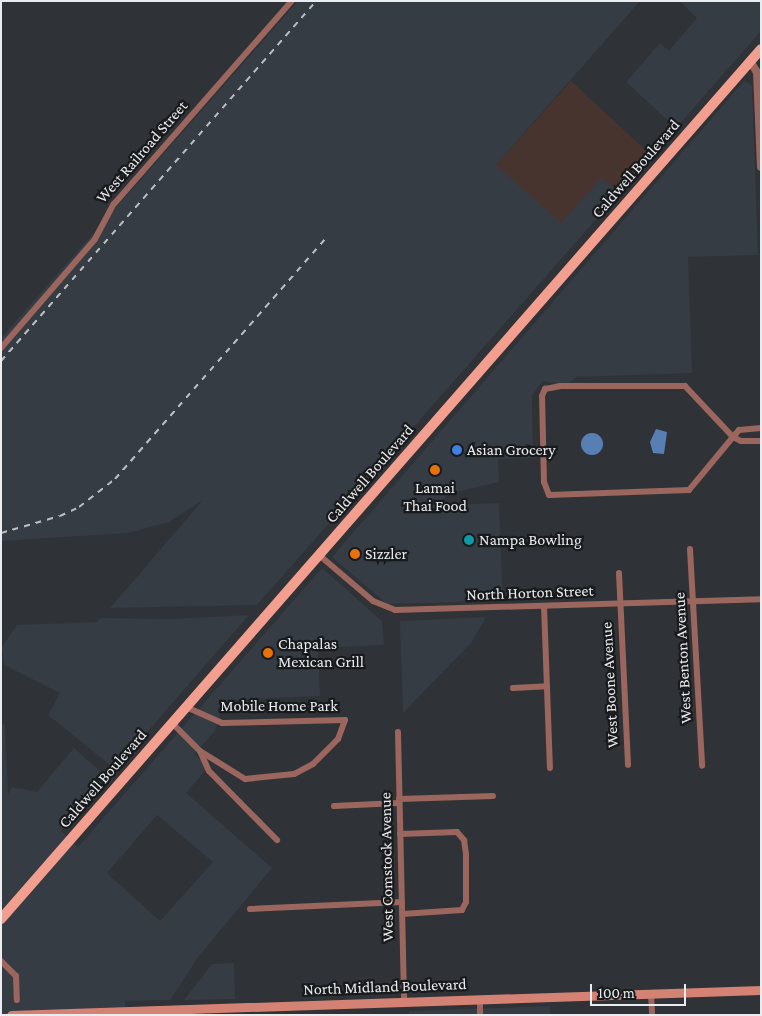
<!DOCTYPE html>
<style>
body{margin:0}
#map{position:relative;width:762px;height:1016px;overflow:hidden;background:#2f3236;font-family:"Crimson Pro",serif}
div>[style]{position:absolute}
.built>*{inset:0;background:#353c44}
.industrial>*{inset:0;background:#48342e}
.water>*{inset:0;background:#577fb4}
.round{border-radius:50%}
.minor>*{height:6px;margin:-3px;padding:0 3px;transform-origin:3px;border-radius:3px;background:#9a665d}
.tertiary>*{height:8px;margin:-4px;padding:0 4px;transform-origin:4px;border-radius:4px;background:#9a665d}
.secondary>*{height:9px;margin:-4.5px;padding:0 4.5px;transform-origin:4.5px;border-radius:4.5px;background:#d48274}
.primary>*{height:10px;margin:-5px;padding:0 5px;transform-origin:5px;border-radius:5px;background:#f39f90}
.rail>*{height:2px;margin-top:-1px;transform-origin:0;background:repeating-linear-gradient(90deg,#bcbfc2 0 6px,transparent 0 12px)}
.dots>*{width:14px;height:14px;translate:-50% -50%;box-sizing:border-box;border:2px solid #181a1c;border-radius:50%}
span{translate:-50% -50%;white-space:nowrap;text-align:center;line-height:1.15;-webkit-text-stroke:4.5px #181a1c;paint-order:stroke}
.street-label{font-size:16px;color:#eaecef}
.poi-label{font-size:16px;color:#eaecef}
.left{translate:0 -50%;text-align:left}
.frame{position:absolute;inset:0;border:2px solid #eaecef;pointer-events:none}
.scale{position:absolute;left:590px;top:984px;width:96px;height:22px;box-sizing:border-box;border:2px solid #eaecef;border-top:0;padding-left:6px;font-size:15px;line-height:18px;white-space:nowrap;color:#eaecef;-webkit-text-stroke:4px #181a1c;paint-order:stroke}
</style>
<div id="map">
<div class="built">
<i style="clip-path:polygon(298px 1px,640px 1px,496px 165px,601px 177px,620px 192px,257px 605px,110px 608px,203px 500px,169px 522px,128px 533px,1px 541px,1px 338px)"></i>
<i style="clip-path:polygon(680px 1px,761px 1px,761px 31px,676px 128px,626px 82px,660px 43px,669px 51px,697px 18px)"></i>
<i style="clip-path:polygon(744px 81px,752px 85px,758px 255px,688px 257px,692px 373px,577px 377px,566px 386px,543px 381px,532px 395px,533px 458px,498px 459px,499px 482px,448px 494px,440px 505px,499px 503px,503px 601px,387px 604px,332px 557px)"></i>
<i style="clip-path:polygon(evenodd,322px 568px,382px 621px,384px 645px,318px 648px,320px 696px,225px 700px,215px 731px,194px 754px,208px 767px,186px 793px,272px 868px,199px 956px,170px 1000px,125px 1001px,125px 1015px,1px 1015px,1px 725px,5px 724px,8px 794px,12px 787px,37px 792px,74px 748px,108px 778px,61px 831px,78px 847px,322px 568px,157px 815px,213px 862px,160px 921px,107px 873px,157px 815px)"></i>
<i style="clip-path:polygon(249px 615px,115px 769px,48px 715px,60px 693px,4px 665px,2px 647px,17px 625px,97px 622px,101px 618px,171px 619px)"></i>
<i style="clip-path:polygon(486px 617px,472px 642px,403px 713px,400px 621px)"></i>
<i style="clip-path:polygon(234px 963px,235px 999px,184px 1000px,212px 964px)"></i>
<i style="clip-path:polygon(550px 1006px,550px 1015px,409px 1015px,409px 1011px)"></i>
</div>
<div class="industrial">
<i style="clip-path:polygon(571px 81px,652px 156px,620px 192px,601px 178px,561px 223px,496px 165px)"></i>
</div>
<div class="water">
<i style="clip-path:polygon(656px 429px,667px 432px,664px 454px,653px 453px,650px 442px)"></i>
<i class="round" style="left:581px;top:433px;width:22px;height:22px"></i>
</div>
<div class="minor">
<i style="left:1px;top:348px;width:144px;rotate:-49.2deg"></i>
<i style="left:95px;top:239px;width:40px;rotate:-62deg"></i>
<i style="left:114px;top:204px;width:270px;rotate:-48.8deg"></i>
<i style="left:561px;top:386px;width:124px"></i>
<i style="left:685px;top:386px;width:70px;rotate:46.7deg"></i>
<i style="left:733px;top:437px;width:69px;rotate:129.7deg"></i>
<i style="left:689px;top:490px;width:140px;rotate:178deg"></i>
<i style="left:549px;top:495px;width:14px;rotate:-111deg"></i>
<i style="left:544px;top:482px;width:86px;rotate:-91.3deg"></i>
<i style="left:542px;top:396px;width:8px;rotate:-67deg"></i>
<i style="left:545px;top:389px;width:16px;rotate:-11deg"></i>
<i style="left:761px;top:428px;width:22px;rotate:175deg"></i>
<i style="left:739px;top:430px;width:9px;rotate:131deg"></i>
<i style="left:733px;top:437px;width:9px;rotate:27deg"></i>
<i style="left:741px;top:441px;width:20px"></i>
<i style="left:690px;top:549px;width:217px;rotate:86.8deg"></i>
<i style="left:319px;top:555px;width:71px;rotate:40.4deg"></i>
<i style="left:373px;top:601px;width:24px;rotate:22deg"></i>
<i style="left:395px;top:610px;width:366px;rotate:-1.7deg"></i>
<i style="left:619px;top:573px;width:192px;rotate:87.3deg"></i>
<i style="left:544px;top:606px;width:162px;rotate:87.9deg"></i>
<i style="left:513px;top:688px;width:34px;rotate:-3deg"></i>
<i style="left:186px;top:707px;width:39px;rotate:24deg"></i>
<i style="left:222px;top:723px;width:123px;rotate:-1.4deg"></i>
<i style="left:345px;top:720px;width:20px;rotate:110deg"></i>
<i style="left:338px;top:739px;width:35px;rotate:135deg"></i>
<i style="left:313px;top:764px;width:21px;rotate:152deg"></i>
<i style="left:294px;top:774px;width:49px;rotate:174.2deg"></i>
<i style="left:245px;top:779px;width:53px;rotate:-148.1deg"></i>
<i style="left:172px;top:723px;width:40px;rotate:45deg"></i>
<i style="left:200px;top:751px;width:22px;rotate:66deg"></i>
<i style="left:209px;top:771px;width:97px;rotate:45.4deg"></i>
<i style="left:398px;top:732px;width:269px;rotate:88.7deg"></i>
<i style="left:399px;top:799px;width:94px;rotate:-1.8deg"></i>
<i style="left:334px;top:806px;width:65px;rotate:-2.6deg"></i>
<i style="left:400px;top:834px;width:57px;rotate:-2deg"></i>
<i style="left:457px;top:832px;width:11px;rotate:49deg"></i>
<i style="left:464px;top:840px;width:14px;rotate:82deg"></i>
<i style="left:466px;top:854px;width:48px;rotate:90deg"></i>
<i style="left:466px;top:902px;width:9px;rotate:117deg"></i>
<i style="left:462px;top:910px;width:60px;rotate:176.2deg"></i>
<i style="left:250px;top:909px;width:152px;rotate:-2.6deg"></i>
<i style="left:1px;top:961px;width:21px;rotate:45deg"></i>
<i style="left:16px;top:976px;width:24px;rotate:88deg"></i>
<i style="left:651px;top:993px;width:22px;rotate:87deg"></i>
<i style="left:480px;top:1000px;width:15px;rotate:90deg"></i>
</div>
<div class="tertiary">
<i style="left:750px;top:61px;width:13px;rotate:58deg"></i>
<i style="left:757px;top:72px;width:95px;rotate:87.6deg"></i>
</div>
<div class="secondary">
<i style="left:11px;top:1015px;width:750px;rotate:-1.91deg"></i>
</div>
<div class="primary">
<i style="left:1px;top:919px;width:1155px;rotate:-48.86deg"></i>
</div>
<div class="rail">
<i style="left:1px;top:361px;width:478px;rotate:-48.8deg"></i>
<i style="left:1px;top:533px;width:61px;rotate:-16.1deg"></i>
<i style="left:60px;top:516px;width:21px;rotate:-25deg"></i>
<i style="left:79px;top:507px;width:46px;rotate:-37.9deg"></i>
<i style="left:115px;top:479px;width:323px;rotate:-48.8deg"></i>
</div>
<div class="dots">
<i style="left:457px;top:450px;background:#3f7fe0"></i>
<i style="left:435px;top:470px;background:#e8710a"></i>
<i style="left:469px;top:540px;background:#0f9aa8"></i>
<i style="left:355px;top:554px;background:#e8710a"></i>
<i style="left:268px;top:653px;background:#e8710a"></i>
</div>
<div class="street-label">
<span style="left:142px;top:152px;rotate:-49deg">West Railroad Street</span>
<span style="left:636px;top:169px;rotate:-49deg">Caldwell Boulevard</span>
<span style="left:370px;top:474px;rotate:-49deg">Caldwell Boulevard</span>
<span style="left:530px;top:593px;rotate:-2deg">North Horton Street</span>
<span style="left:683px;top:658px;rotate:-93deg">West Benton Avenue</span>
<span style="left:610px;top:685px;rotate:-93deg">West Boone Avenue</span>
<span style="left:279px;top:706px">Mobile Home Park</span>
<span style="left:103px;top:779px;rotate:-49deg">Caldwell Boulevard</span>
<span style="left:387px;top:867px;rotate:-91deg">West Comstock Avenue</span>
<span style="left:385px;top:987px;rotate:-2deg">North Midland Boulevard</span>
</div>
<div class="poi-label">
<span class="left" style="left:467px;top:450px">Asian Grocery</span>
<span style="left:435px;top:497px">Lamai<br>Thai Food</span>
<span class="left" style="left:479px;top:540px">Nampa Bowling</span>
<span class="left" style="left:365px;top:554px">Sizzler</span>
<span class="left" style="left:278px;top:653px">Chapalas<br>Mexican Grill</span>
</div>
<div class="frame"></div>
<div class="scale">100 m</div>
</div>
